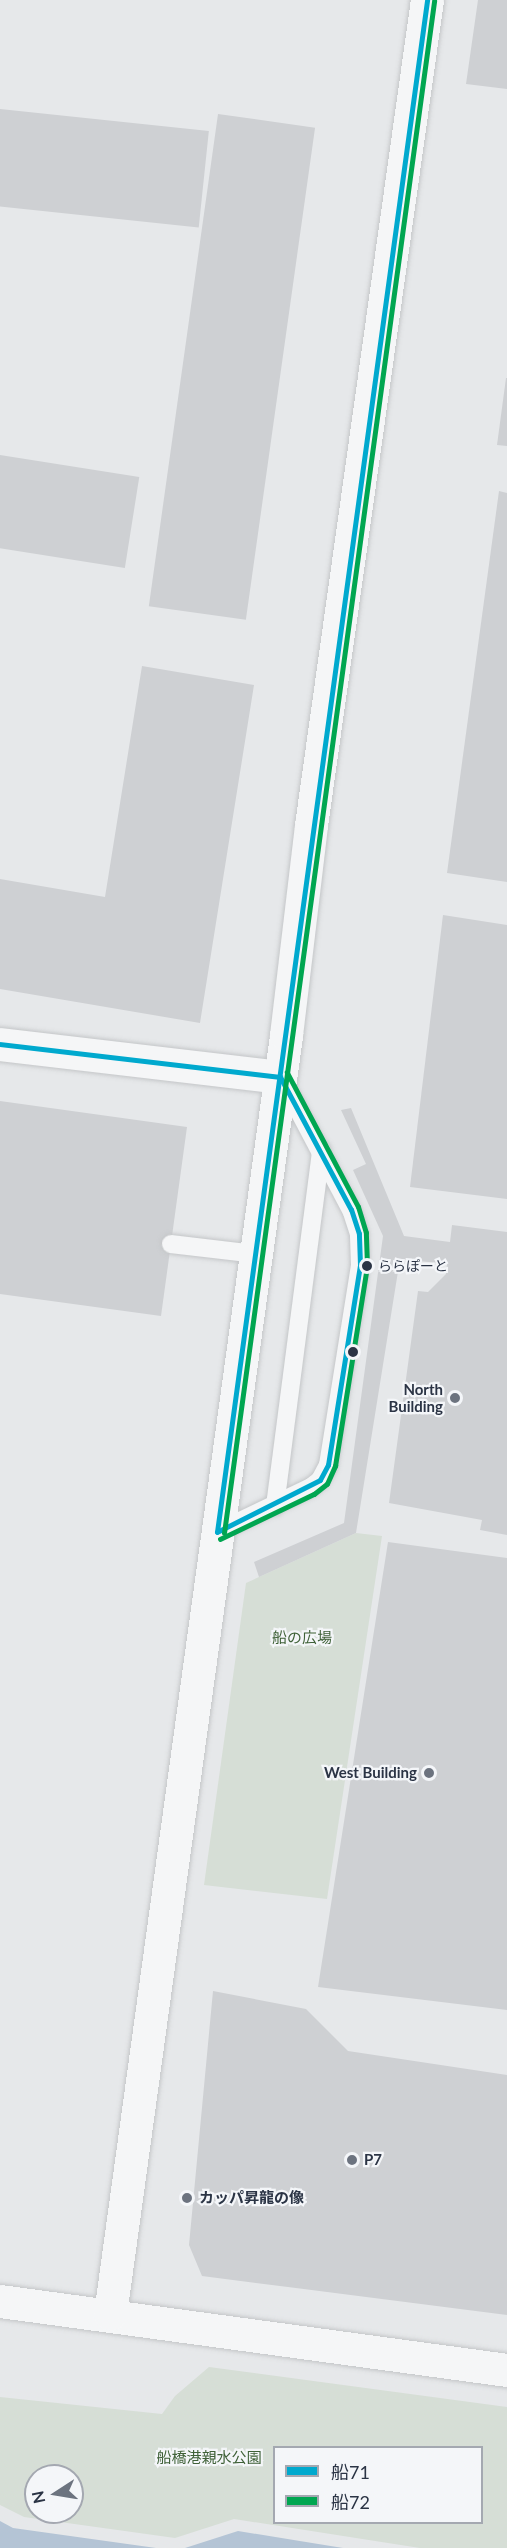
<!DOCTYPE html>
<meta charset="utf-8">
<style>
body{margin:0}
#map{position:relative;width:507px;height:2548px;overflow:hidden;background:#e6e8ea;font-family:Lato,"Noto Sans JP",sans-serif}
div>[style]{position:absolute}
.green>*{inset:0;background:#d6ded6}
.water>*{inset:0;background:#b4c4d5}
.building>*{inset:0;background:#ced0d3;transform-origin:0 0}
.roads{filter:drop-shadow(0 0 2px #c4c6c8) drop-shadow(0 0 2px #c4c6c8)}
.service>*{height:18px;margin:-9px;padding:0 9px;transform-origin:9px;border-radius:9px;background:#f5f6f7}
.minor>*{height:33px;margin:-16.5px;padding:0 16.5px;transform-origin:16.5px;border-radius:16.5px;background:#f5f6f7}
.tertiary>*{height:33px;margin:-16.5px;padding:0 16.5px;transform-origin:16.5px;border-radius:16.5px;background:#f5f6f7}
.bus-1>*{height:4.5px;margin:-2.25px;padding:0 2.25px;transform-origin:2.25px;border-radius:2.25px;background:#00a9ce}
.bus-2>*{height:4.5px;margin:-2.25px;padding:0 2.25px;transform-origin:2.25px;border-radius:2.25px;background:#00a651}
.dots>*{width:16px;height:16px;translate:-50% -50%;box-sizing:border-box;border:3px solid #f4f6f9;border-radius:50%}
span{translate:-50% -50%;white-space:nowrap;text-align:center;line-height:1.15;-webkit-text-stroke:4.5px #f4f6f9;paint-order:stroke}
.bus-label{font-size:14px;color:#2b3445}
.left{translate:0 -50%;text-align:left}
.poi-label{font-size:15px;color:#2b3445;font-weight:700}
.right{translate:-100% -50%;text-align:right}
.park-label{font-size:15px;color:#3f6138}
.legend{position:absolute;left:273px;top:2446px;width:210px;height:78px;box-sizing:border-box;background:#f4f6f9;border:2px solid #a4a8b1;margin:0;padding:8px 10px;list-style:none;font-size:18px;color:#2b3445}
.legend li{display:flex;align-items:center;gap:12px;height:30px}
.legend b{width:30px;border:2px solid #a4a8b1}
.north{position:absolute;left:24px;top:2464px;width:60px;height:60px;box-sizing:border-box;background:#f4f6f9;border:2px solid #a4a8b1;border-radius:50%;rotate:258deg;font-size:16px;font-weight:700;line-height:24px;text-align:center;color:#2b3445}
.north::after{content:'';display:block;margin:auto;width:21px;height:27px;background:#6c737f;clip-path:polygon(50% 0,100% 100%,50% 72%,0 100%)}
</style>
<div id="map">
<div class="green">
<i style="clip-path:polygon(356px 1533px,382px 1536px,327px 1899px,204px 1885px,246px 1583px)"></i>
<i style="clip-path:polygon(evenodd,209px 2367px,507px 2407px,507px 2548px,420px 2548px,234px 2519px,175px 2538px,24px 2517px,0 2505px,0 2397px,162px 2414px,175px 2396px,209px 2367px,274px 2448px,482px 2448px,482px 2522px,274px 2522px,274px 2448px,209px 2367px,36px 2476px,72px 2476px,72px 2512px,36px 2512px,36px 2476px)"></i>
</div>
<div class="water">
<i style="clip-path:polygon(0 2521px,13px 2528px,156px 2548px,0 2548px)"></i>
<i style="clip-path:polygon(238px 2531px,343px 2548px,185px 2548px)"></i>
</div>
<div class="building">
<i style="clip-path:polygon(478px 0,507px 0,507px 89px,466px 84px)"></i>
<i style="left:0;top:109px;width:210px;height:97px;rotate:6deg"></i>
<i style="left:218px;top:114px;width:98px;height:497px;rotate:8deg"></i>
<i style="clip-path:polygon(506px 378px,507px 378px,507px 446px,497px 445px)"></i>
<i style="left:0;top:455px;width:141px;height:92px;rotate:9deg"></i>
<i style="clip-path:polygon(499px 491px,507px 493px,507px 882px,447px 873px)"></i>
<i style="clip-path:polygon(142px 666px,254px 685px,200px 1023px,0 989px,0 879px,105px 897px)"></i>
<i style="clip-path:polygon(443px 915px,507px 925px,507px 1199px,410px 1187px)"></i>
<i style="clip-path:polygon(0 1101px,187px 1127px,161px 1316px,0 1294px)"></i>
<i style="clip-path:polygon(351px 1108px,404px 1236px,450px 1242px,452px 1225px,507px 1232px,507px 1535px,480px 1530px,482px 1520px,389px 1503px,418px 1291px,428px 1292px,446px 1274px,447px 1264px,400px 1259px,356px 1533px,259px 1577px,254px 1562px,344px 1523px,383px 1236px,353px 1170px,366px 1164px,341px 1110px)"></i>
<i style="clip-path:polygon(388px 1542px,507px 1558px,507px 2010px,318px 1987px)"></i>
<i style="clip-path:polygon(213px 1991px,306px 2009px,348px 2051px,507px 2075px,507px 2315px,202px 2276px,189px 2245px)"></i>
</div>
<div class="roads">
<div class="service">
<i style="left:171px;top:1244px;width:86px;rotate:6.7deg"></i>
<i style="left:275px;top:1506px;width:359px;rotate:-82.6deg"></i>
<i style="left:217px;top:1532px;width:104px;rotate:-25.6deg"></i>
<i style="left:311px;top:1487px;width:11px;rotate:-38deg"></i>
<i style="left:320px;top:1480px;width:17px;rotate:-62deg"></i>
<i style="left:328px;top:1465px;width:203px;rotate:-80.9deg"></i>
<i style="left:360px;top:1265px;width:31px;rotate:-92deg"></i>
<i style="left:359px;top:1234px;width:25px;rotate:-108deg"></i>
<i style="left:351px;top:1210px;width:146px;rotate:-117.8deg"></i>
</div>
<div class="minor">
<i style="left:0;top:1044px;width:282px;rotate:6.7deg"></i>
</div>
<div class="tertiary">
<i style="left:0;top:2301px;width:512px;rotate:7.75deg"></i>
<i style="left:110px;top:2314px;width:1291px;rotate:-82.16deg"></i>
<i style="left:286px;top:1035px;width:211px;rotate:-83.2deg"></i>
<i style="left:311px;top:825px;width:833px;rotate:-82deg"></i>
</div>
</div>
<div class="bus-1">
<i style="left:0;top:1044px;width:282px;rotate:6.7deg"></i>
<i style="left:217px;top:1532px;width:1546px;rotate:-82.19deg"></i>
<i style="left:217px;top:1532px;width:115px;rotate:-26.8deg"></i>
<i style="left:320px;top:1480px;width:17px;rotate:-62deg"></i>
<i style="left:328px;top:1465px;width:203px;rotate:-80.9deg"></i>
<i style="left:360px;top:1265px;width:31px;rotate:-92deg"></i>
<i style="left:359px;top:1234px;width:25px;rotate:-108deg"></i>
<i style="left:351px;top:1210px;width:151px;rotate:-118.1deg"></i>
</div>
<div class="bus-2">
<i style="left:224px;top:1533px;width:1546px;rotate:-82.19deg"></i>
<i style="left:220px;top:1539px;width:104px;rotate:-25.6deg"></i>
<i style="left:314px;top:1494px;width:16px;rotate:-38deg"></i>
<i style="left:327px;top:1484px;width:20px;rotate:-66deg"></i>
<i style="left:335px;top:1466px;width:203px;rotate:-80.9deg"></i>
<i style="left:367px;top:1266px;width:33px;rotate:-92deg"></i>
<i style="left:366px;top:1233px;width:27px;rotate:-107deg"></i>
<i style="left:358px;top:1207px;width:152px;rotate:-117.9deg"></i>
</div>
<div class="dots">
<i style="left:367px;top:1266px;background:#2b3445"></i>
<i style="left:353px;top:1352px;background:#2b3445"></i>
<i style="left:455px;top:1398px;background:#6c737f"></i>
<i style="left:429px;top:1773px;background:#6c737f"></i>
<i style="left:352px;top:2160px;background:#6c737f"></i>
<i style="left:187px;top:2198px;background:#6c737f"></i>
</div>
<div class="bus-label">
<span class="left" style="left:378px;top:1266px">ららぽーと</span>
</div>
<div class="poi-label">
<span class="right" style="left:443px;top:1398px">North<br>Building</span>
<span class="right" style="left:417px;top:1773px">West Building</span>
<span class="left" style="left:364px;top:2160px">P7</span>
<span class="left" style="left:199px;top:2198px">カッパ昇龍の像</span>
</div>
<div class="park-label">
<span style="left:302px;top:1638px">船の広場</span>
<span style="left:209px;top:2458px">船橋港親水公園</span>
</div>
<ul class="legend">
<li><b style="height:8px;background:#00a9ce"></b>船71</li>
<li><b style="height:8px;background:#00a651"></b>船72</li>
</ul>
<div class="north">N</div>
</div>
